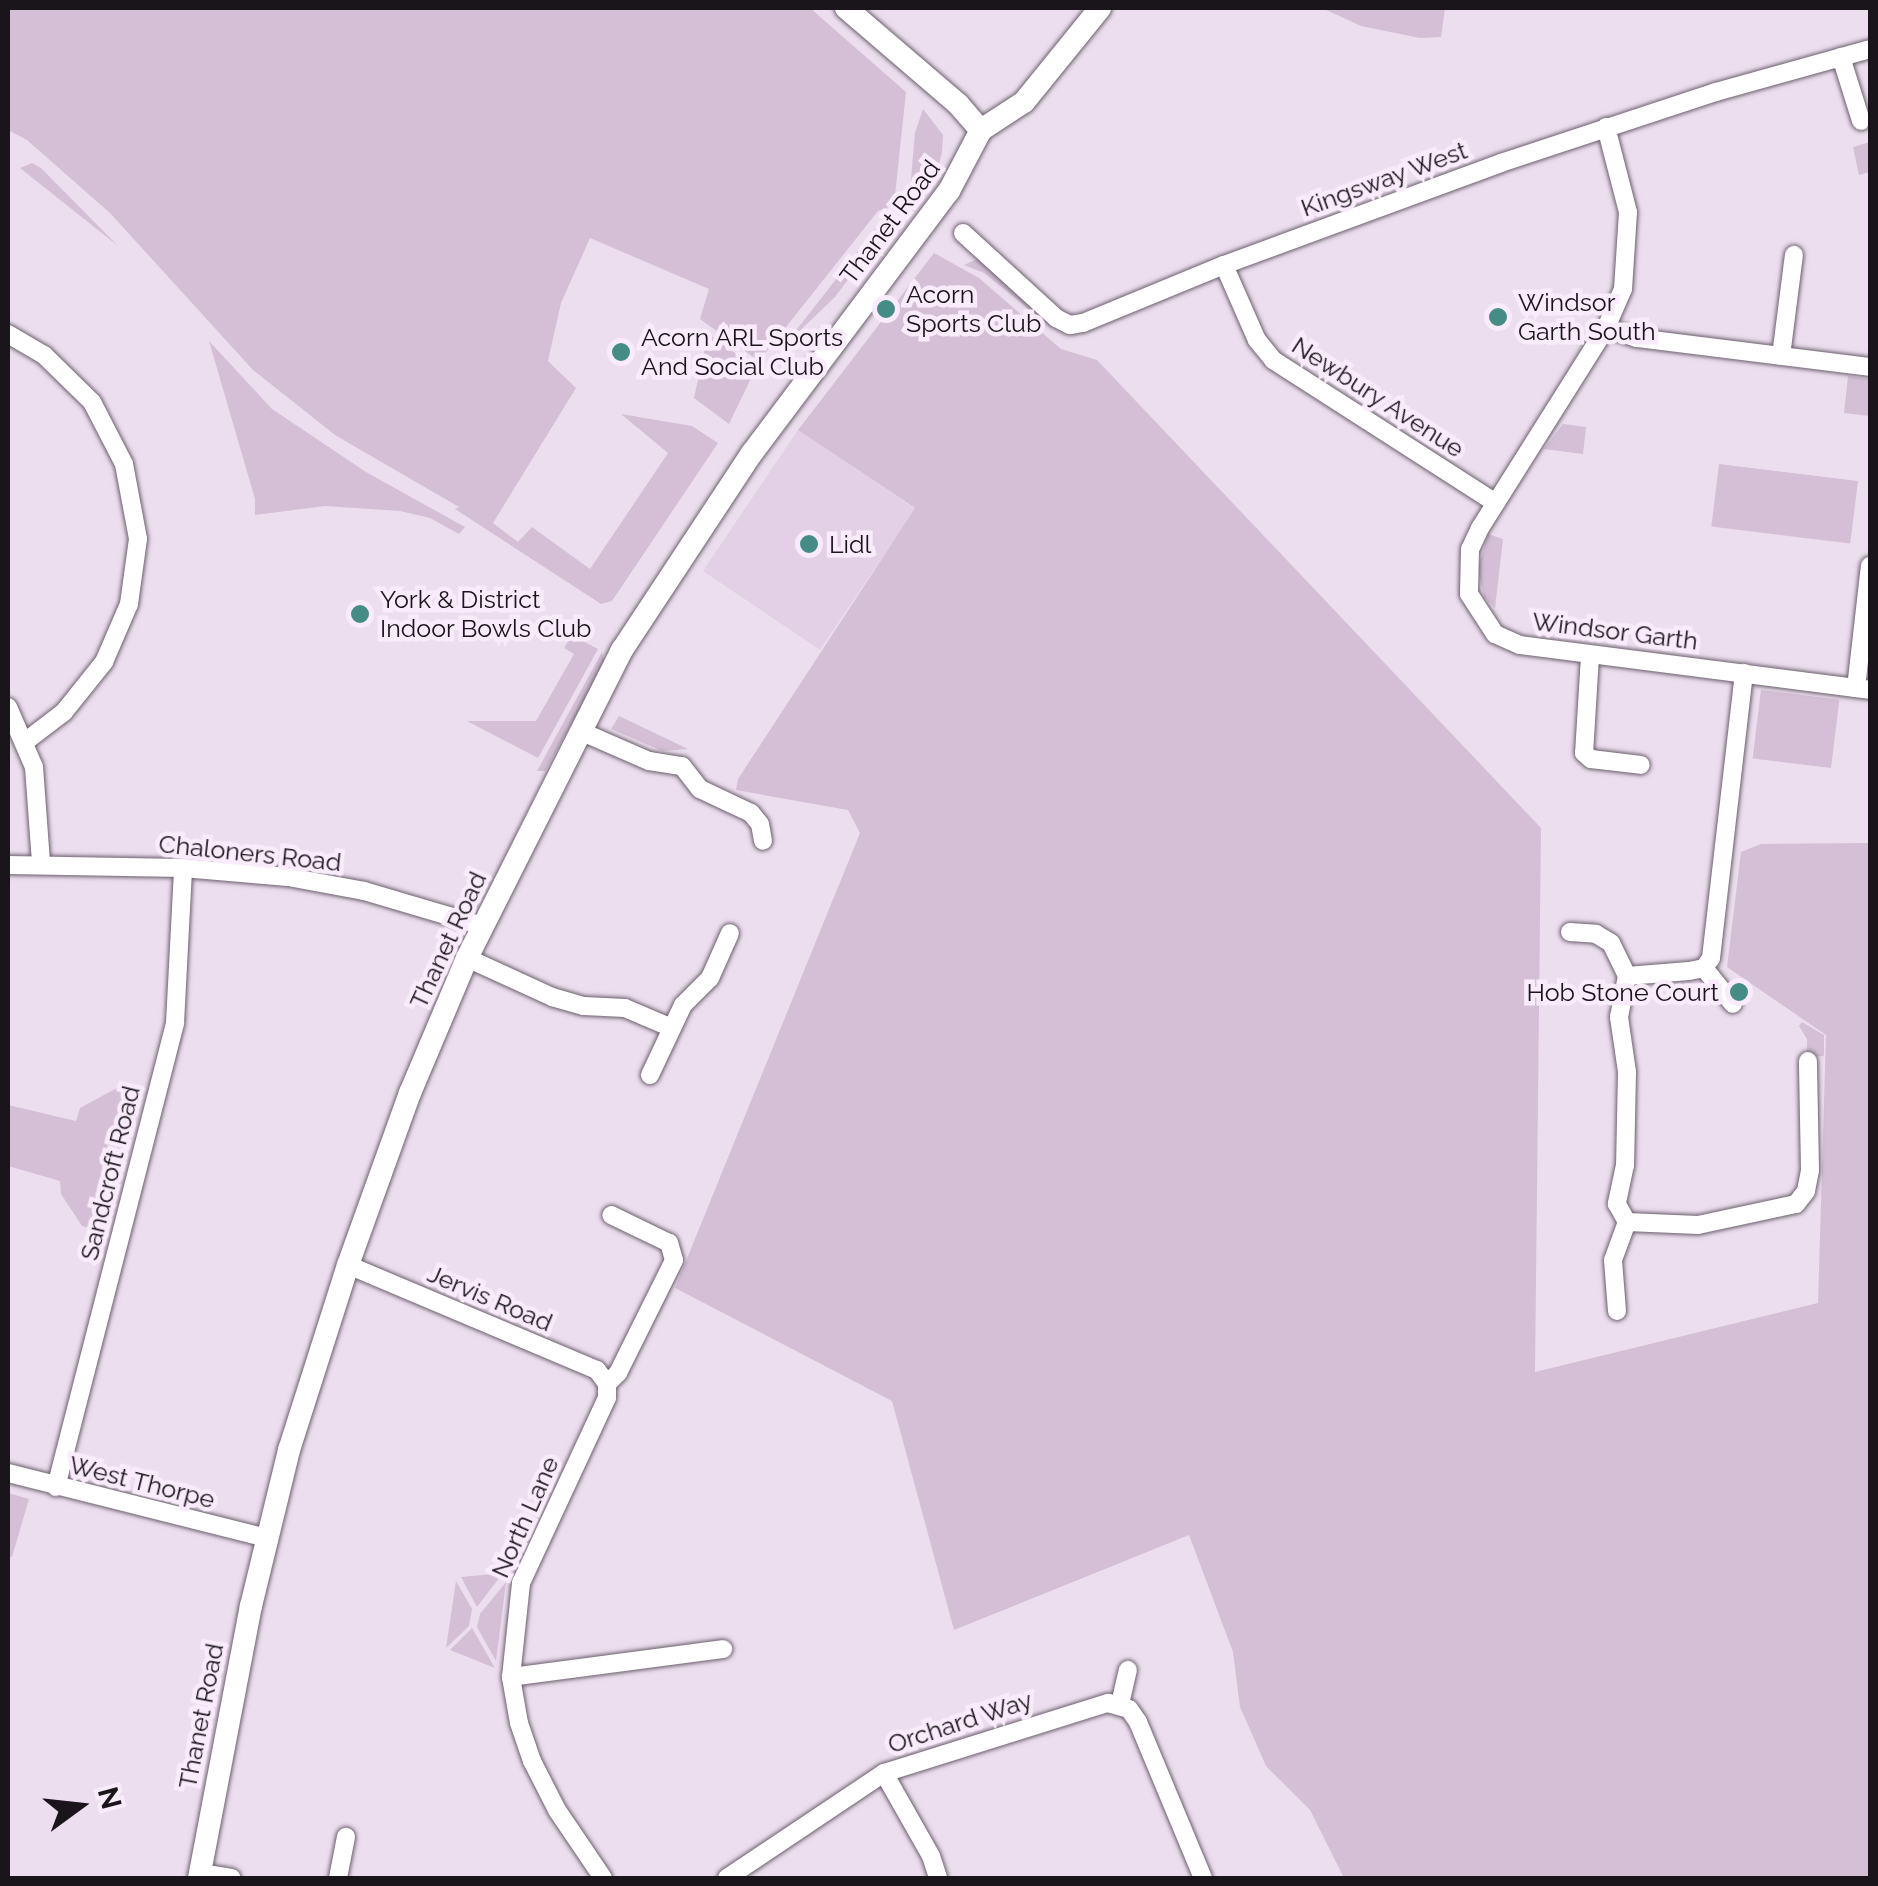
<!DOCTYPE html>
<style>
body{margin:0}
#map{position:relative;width:1878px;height:1886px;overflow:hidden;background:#ecdeee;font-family:Raleway,sans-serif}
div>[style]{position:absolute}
.built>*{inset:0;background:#e3cfe6;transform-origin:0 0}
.green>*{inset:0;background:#d4bfd7;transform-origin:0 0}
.roads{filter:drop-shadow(0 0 2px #6b5f6d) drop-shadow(0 0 2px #6b5f6d)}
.minor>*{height:18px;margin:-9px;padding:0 9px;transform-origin:9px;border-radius:9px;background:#fff}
.tertiary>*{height:22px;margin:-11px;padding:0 11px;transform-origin:11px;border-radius:11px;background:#fff}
.dots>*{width:28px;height:28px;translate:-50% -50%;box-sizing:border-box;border:5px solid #faebfc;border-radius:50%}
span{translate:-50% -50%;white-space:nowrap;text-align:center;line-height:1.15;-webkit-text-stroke:9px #faebfc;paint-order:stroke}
.street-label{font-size:25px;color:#1a151b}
.poi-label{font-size:25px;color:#1a151b}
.left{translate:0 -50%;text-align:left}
.right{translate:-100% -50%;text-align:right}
.frame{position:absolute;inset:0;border:10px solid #1a151b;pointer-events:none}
.north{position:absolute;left:30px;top:1756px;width:100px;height:100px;-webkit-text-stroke:8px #faebfc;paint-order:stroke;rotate:75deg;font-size:28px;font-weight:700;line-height:40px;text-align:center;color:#1a151b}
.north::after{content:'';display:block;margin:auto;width:35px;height:45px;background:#1a151b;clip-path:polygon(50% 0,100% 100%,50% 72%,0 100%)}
</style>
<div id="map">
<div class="built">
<i style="left:798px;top:430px;width:141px;height:170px;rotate:34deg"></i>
</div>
<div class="green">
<i style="clip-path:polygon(8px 8px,810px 8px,906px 92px,894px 205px,878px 211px,759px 361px,700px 319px,709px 289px,590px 238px,561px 303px,548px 361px,576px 388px,493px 523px,518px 542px,532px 527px,590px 569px,668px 453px,621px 414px,692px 426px,718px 443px,612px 601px,601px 604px,455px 509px,459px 507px,335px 435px,253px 370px,110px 213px,27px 140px,8px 130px)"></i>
<i style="clip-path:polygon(1322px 8px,1445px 8px,1441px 37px,1420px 38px,1361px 26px)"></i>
<i style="clip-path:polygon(923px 109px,943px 135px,942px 152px,938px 169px,916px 191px,911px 179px,915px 133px)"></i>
<i style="clip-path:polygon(1870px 142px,1870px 172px,1859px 175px,1853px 147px)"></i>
<i style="clip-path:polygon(32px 163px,41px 168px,118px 246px,20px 168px)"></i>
<i style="clip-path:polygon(895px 217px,835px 297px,783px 347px,883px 219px)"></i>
<i style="clip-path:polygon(934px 253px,979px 278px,1061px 349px,1097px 360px,1541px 828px,1535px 1372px,1818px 1303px,1826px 1035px,1727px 967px,1741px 852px,1761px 844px,1870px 843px,1870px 1878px,1344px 1878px,1310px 1810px,1266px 1766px,1240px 1707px,1233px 1652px,1189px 1535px,954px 1630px,892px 1401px,675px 1288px,860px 833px,848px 810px,736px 790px,738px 779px,915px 508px,798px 430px)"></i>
<i style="clip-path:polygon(977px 259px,1052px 320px,1051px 327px,984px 273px,964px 265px)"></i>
<i style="clip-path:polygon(708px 334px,756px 368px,729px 424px,694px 398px)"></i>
<i style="clip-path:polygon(209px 341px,272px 409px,366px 472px,465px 527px,459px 534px,430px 518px,400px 511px,325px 506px,255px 515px,255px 499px)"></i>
<i style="clip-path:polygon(1848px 376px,1870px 379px,1870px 416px,1844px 413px)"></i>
<i style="clip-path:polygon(1563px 424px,1586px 427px,1583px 454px,1544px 449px)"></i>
<i style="left:1719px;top:464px;width:140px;height:63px;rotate:7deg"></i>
<i style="clip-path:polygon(1488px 534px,1503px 539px,1495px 608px,1484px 597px,1478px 569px)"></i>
<i style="clip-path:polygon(579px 639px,598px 649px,538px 758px,467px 721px,536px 721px,574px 654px,564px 648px,569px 640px)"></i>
<i style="clip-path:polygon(602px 652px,605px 663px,545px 771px,537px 771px)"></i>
<i style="left:1761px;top:690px;width:79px;height:69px;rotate:7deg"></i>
<i style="clip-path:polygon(619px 716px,688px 749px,662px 751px,611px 729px)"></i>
<i style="clip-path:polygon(1802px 1022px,1824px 1035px,1824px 1056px,1807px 1057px,1807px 1039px,1799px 1026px)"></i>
<i style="clip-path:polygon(117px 1088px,136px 1096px,105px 1232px,82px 1226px,61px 1194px,60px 1181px,8px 1166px,8px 1105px,76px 1121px,80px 1108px)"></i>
<i style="clip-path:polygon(8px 1493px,29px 1499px,12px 1557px,8px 1556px)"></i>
<i style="clip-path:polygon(503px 1573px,477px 1607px,461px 1577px)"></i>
<i style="clip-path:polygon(456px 1581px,472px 1609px,469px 1626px,446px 1648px)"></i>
<i style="clip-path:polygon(506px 1582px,496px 1661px,477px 1627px,480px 1614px)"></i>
<i style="clip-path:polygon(472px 1628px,495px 1668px,450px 1650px)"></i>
</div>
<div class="roads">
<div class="minor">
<i style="left:1841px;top:57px;width:67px;rotate:72.6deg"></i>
<i style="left:1606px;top:127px;width:88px;rotate:75.5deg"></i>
<i style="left:1628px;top:212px;width:77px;rotate:93.7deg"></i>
<i style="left:1623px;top:289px;width:43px;rotate:113.6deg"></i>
<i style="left:1606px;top:328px;width:236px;rotate:122.2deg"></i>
<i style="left:1480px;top:528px;width:23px;rotate:115deg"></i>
<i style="left:1470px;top:549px;width:45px;rotate:91.3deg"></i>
<i style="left:1469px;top:594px;width:48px;rotate:57deg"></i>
<i style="left:1495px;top:634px;width:27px;rotate:24deg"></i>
<i style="left:1520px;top:645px;width:353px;rotate:7.3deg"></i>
<i style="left:963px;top:233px;width:126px;rotate:42.4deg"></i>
<i style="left:1056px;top:318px;width:16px;rotate:27deg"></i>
<i style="left:1070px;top:325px;width:13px;rotate:-9deg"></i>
<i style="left:1083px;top:323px;width:152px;rotate:-22.4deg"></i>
<i style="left:1224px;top:265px;width:295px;rotate:-20.2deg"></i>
<i style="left:1501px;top:163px;width:226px;rotate:-18.3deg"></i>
<i style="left:1716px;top:92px;width:160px;rotate:-15.6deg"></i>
<i style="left:1224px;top:265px;width:82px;rotate:66.3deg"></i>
<i style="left:1257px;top:340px;width:26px;rotate:51deg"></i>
<i style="left:1273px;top:360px;width:263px;rotate:32.7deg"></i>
<i style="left:1606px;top:328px;width:33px;rotate:18deg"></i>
<i style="left:1637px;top:338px;width:235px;rotate:7.1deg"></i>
<i style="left:8px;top:334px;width:42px;rotate:30.3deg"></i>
<i style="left:44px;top:355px;width:67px;rotate:44.4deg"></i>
<i style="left:92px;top:402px;width:70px;rotate:62.7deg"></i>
<i style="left:124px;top:464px;width:76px;rotate:79.4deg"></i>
<i style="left:138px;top:539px;width:66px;rotate:97.9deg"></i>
<i style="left:129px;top:604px;width:63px;rotate:113.3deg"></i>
<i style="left:104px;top:662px;width:64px;rotate:128.7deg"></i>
<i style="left:64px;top:712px;width:48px;rotate:142.7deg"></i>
<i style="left:1781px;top:356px;width:102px;rotate:-82.7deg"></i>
<i style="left:1590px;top:656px;width:97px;rotate:93.5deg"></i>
<i style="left:1584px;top:753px;width:9px;rotate:41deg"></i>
<i style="left:1591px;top:759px;width:50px;rotate:6.8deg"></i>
<i style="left:1856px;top:688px;width:123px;rotate:-83.5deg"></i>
<i style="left:8px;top:707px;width:65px;rotate:66.6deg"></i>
<i style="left:34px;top:767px;width:96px;rotate:85.8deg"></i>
<i style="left:580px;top:731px;width:75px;rotate:23.5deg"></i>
<i style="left:649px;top:761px;width:33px;rotate:9deg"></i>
<i style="left:682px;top:766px;width:29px;rotate:52deg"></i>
<i style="left:700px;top:789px;width:56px;rotate:25.2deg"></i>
<i style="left:751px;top:813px;width:14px;rotate:51deg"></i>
<i style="left:760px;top:824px;width:17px;rotate:80deg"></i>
<i style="left:8px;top:865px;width:175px;rotate:1deg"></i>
<i style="left:183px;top:868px;width:105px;rotate:4.9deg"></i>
<i style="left:288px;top:877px;width:77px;rotate:10.4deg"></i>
<i style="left:364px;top:891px;width:124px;rotate:16.4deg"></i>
<i style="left:1570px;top:932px;width:26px;rotate:4deg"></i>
<i style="left:1596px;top:934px;width:17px;rotate:31deg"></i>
<i style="left:1611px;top:943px;width:37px;rotate:64deg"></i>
<i style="left:1627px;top:976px;width:42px;rotate:101deg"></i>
<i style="left:1619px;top:1017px;width:56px;rotate:81.7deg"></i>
<i style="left:1627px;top:1072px;width:93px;rotate:91.2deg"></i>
<i style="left:1625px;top:1165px;width:40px;rotate:102deg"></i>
<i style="left:1617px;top:1204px;width:21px;rotate:61deg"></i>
<i style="left:1627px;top:1222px;width:71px;rotate:2.4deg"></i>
<i style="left:1698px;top:1225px;width:100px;rotate:-12.1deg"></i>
<i style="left:1796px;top:1204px;width:16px;rotate:-52deg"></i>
<i style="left:1806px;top:1191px;width:21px;rotate:-79deg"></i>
<i style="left:1810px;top:1170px;width:109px;rotate:-91.1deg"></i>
<i style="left:467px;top:958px;width:94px;rotate:24.6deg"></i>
<i style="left:552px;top:997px;width:33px;rotate:16deg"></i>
<i style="left:584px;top:1006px;width:41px;rotate:2.8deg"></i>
<i style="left:625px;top:1008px;width:51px;rotate:23.1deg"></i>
<i style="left:1704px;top:968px;width:46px;rotate:51.1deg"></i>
<i style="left:1627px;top:976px;width:62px;rotate:-4.6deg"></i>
<i style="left:1689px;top:971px;width:15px;rotate:-11deg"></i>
<i style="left:1704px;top:968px;width:12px;rotate:-55deg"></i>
<i style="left:1711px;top:958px;width:287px;rotate:-83.4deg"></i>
<i style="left:650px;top:1075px;width:77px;rotate:-64.8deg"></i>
<i style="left:683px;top:1005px;width:38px;rotate:-45deg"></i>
<i style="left:710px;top:978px;width:49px;rotate:-66deg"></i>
<i style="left:348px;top:1265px;width:270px;rotate:22.9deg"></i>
<i style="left:597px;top:1370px;width:17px;rotate:54deg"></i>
<i style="left:1617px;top:1311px;width:51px;rotate:-94.5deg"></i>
<i style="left:1613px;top:1260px;width:40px;rotate:-69.8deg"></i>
<i style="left:8px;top:1473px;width:266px;rotate:14.1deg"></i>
<i style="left:56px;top:1487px;width:479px;rotate:-75.6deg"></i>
<i style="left:175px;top:1023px;width:155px;rotate:-87deg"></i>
<i style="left:511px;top:1677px;width:214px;rotate:-7.5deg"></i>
<i style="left:1120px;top:1704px;width:35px;rotate:-77deg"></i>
<i style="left:884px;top:1773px;width:95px;rotate:60.5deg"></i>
<i style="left:931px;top:1856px;width:23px;rotate:72deg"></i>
<i style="left:200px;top:1873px;width:32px;rotate:9deg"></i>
<i style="left:338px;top:1878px;width:42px;rotate:-79deg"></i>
<i style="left:603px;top:1878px;width:82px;rotate:-124.1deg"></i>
<i style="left:557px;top:1810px;width:55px;rotate:-117deg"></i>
<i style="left:532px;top:1761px;width:40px;rotate:-108.9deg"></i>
<i style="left:519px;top:1723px;width:47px;rotate:-99.9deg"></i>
<i style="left:511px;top:1677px;width:95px;rotate:-83.9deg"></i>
<i style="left:521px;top:1583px;width:204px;rotate:-65.1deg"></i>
<i style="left:607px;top:1398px;width:14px;rotate:-90deg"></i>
<i style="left:607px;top:1384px;width:16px;rotate:-45deg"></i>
<i style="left:618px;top:1373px;width:126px;rotate:-63.6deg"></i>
<i style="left:674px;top:1260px;width:18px;rotate:-106deg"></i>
<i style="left:669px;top:1243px;width:64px;rotate:-154.2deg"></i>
<i style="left:727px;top:1878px;width:189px;rotate:-33.8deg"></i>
<i style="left:884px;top:1773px;width:235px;rotate:-17.4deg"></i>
<i style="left:1108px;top:1703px;width:22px;rotate:16deg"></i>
<i style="left:1129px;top:1709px;width:16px;rotate:55deg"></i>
<i style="left:1138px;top:1722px;width:169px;rotate:67.4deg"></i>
</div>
<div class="tertiary">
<i style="left:846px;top:8px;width:148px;rotate:40.6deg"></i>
<i style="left:958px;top:104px;width:35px;rotate:49deg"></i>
<i style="left:981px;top:130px;width:51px;rotate:-33.1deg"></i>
<i style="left:1024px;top:102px;width:121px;rotate:-51deg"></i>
<i style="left:199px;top:1878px;width:277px;rotate:-79.2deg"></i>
<i style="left:251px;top:1606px;width:161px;rotate:-76.3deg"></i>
<i style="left:289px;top:1450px;width:194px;rotate:-72.3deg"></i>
<i style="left:348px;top:1265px;width:183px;rotate:-70.2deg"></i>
<i style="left:410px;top:1093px;width:147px;rotate:-67.1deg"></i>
<i style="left:467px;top:958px;width:345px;rotate:-63.3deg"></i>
<i style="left:622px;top:650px;width:236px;rotate:-56.6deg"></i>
<i style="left:752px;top:453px;width:328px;rotate:-53.1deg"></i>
<i style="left:949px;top:191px;width:69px;rotate:-62.3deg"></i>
</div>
</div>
<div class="dots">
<i style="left:886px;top:309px;background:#458c86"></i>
<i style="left:1498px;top:317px;background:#458c86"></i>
<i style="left:621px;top:352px;background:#458c86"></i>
<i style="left:809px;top:544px;background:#458c86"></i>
<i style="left:360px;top:614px;background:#458c86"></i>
<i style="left:1739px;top:992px;background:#458c86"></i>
</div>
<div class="street-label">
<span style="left:1384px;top:179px;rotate:-20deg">Kingsway West</span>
<span style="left:890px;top:222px;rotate:-53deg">Thanet Road</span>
<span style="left:1378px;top:397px;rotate:33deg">Newbury Avenue</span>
<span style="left:1615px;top:631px;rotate:7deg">Windsor Garth</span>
<span style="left:250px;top:853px;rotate:6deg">Chaloners Road</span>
<span style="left:448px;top:940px;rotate:-65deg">Thanet Road</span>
<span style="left:110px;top:1173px;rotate:-76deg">Sandcroft Road</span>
<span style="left:490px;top:1298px;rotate:23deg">Jervis Road</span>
<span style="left:142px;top:1482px;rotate:14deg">West Thorpe</span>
<span style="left:525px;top:1517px;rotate:-66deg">North Lane</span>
<span style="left:201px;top:1716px;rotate:-79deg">Thanet Road</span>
<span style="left:960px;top:1722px;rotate:-18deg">Orchard Way</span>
</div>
<div class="poi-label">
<span class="left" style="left:906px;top:309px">Acorn<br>Sports Club</span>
<span class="left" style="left:1518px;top:317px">Windsor<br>Garth South</span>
<span class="left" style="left:641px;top:352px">Acorn ARL Sports<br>And Social Club</span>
<span class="left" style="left:829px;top:544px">Lidl</span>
<span class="left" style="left:380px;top:614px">York &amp; District<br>Indoor Bowls Club</span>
<span class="right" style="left:1719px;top:992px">Hob Stone Court</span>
</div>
<div class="frame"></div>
<div class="north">N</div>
</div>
